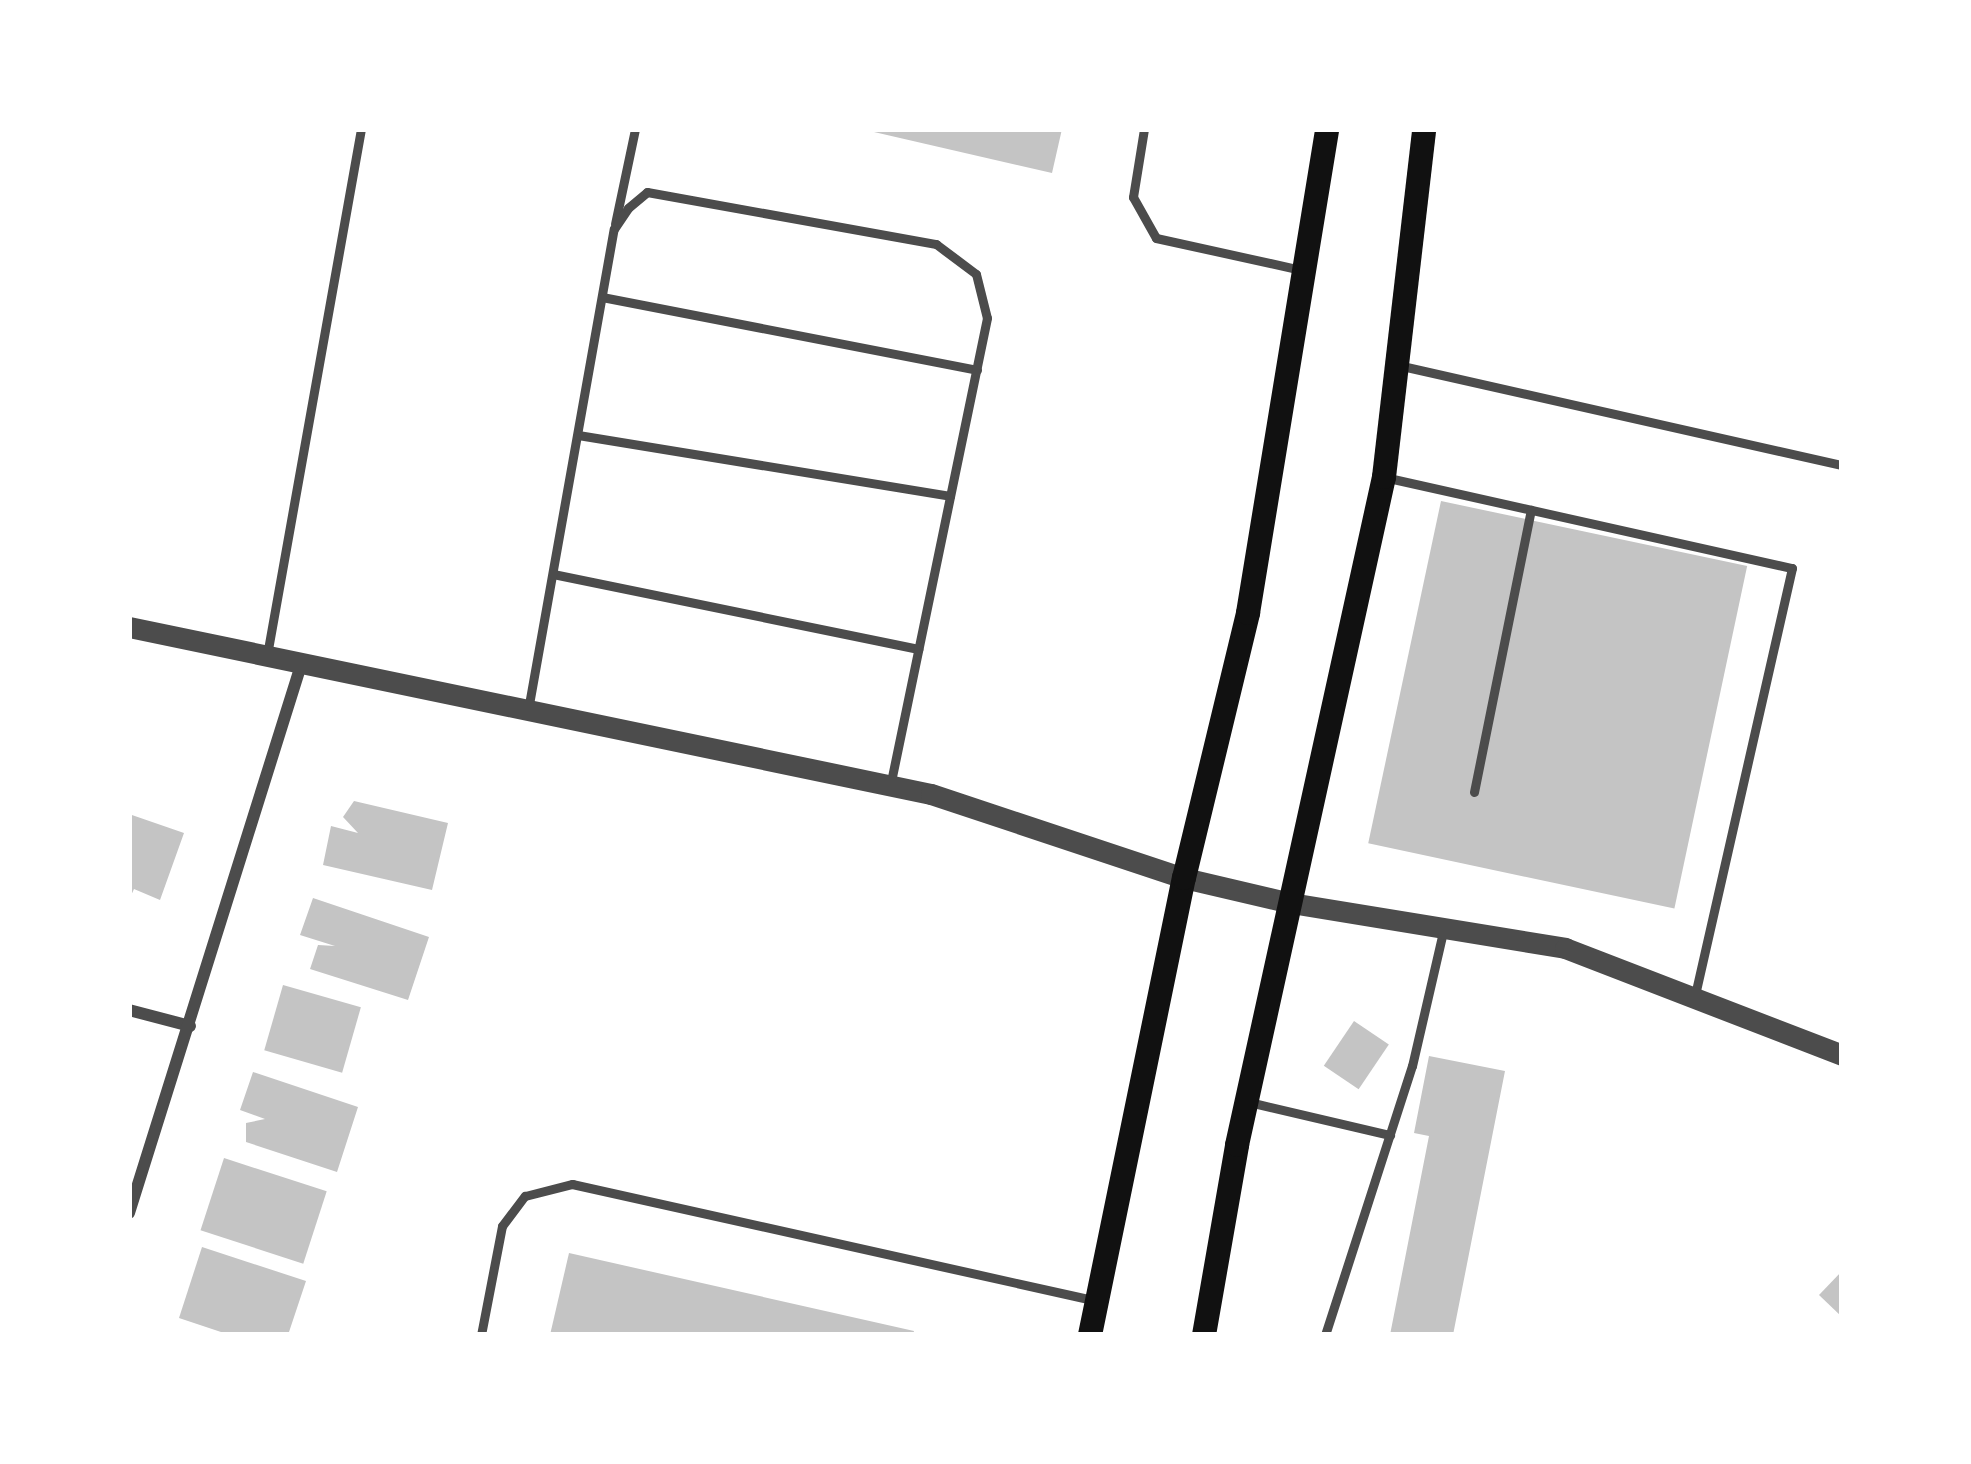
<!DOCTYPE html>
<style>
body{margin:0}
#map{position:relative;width:1971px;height:1464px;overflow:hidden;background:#fff;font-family:Barlow,sans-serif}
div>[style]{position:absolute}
.building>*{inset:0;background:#c4c4c4;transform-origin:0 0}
.service>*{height:9px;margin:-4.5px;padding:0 4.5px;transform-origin:4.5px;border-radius:4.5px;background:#4c4c4c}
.minor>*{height:12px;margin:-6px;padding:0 6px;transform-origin:6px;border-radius:6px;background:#4c4c4c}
.tertiary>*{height:21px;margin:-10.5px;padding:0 10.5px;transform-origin:10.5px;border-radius:10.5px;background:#4c4c4c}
.secondary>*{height:24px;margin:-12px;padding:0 12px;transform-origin:12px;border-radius:12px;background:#111}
span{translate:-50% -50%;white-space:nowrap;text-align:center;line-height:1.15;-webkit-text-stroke:10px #fff;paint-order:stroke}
.frame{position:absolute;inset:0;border:132px solid #fff;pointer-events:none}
</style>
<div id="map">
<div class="building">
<i style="clip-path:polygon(861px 129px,1062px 129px,1052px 173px)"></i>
<i style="left:1441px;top:501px;width:313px;height:350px;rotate:12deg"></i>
<i style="clip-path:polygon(354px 801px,448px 823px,432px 890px,323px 865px,331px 826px,358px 833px,343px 817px)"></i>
<i style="clip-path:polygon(129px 814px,184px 833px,160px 900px,134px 889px,129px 900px)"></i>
<i style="clip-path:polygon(313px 898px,429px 937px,408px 1000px,310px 969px,318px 945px,335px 946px,300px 935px)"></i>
<i style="left:283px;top:985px;width:81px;height:68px;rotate:16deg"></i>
<i style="left:1354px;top:1021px;width:42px;height:54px;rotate:34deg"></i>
<i style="clip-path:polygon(1429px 1056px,1505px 1071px,1453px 1335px,1390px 1335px,1429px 1136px,1414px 1133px)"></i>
<i style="clip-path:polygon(253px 1072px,358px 1107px,337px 1172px,246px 1142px,246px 1123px,265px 1119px,240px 1110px)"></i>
<i style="left:224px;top:1158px;width:108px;height:76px;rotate:18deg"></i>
<i style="clip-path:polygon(202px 1247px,306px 1281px,288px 1335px,230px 1335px,179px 1318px)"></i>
<i style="clip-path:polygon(569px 1253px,914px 1331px,913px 1335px,550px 1335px)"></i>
<i style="clip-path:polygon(1842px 1271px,1842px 1317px,1819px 1295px)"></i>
</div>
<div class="service">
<i style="left:1144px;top:129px;width:69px;rotate:99.2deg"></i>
<i style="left:1133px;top:197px;width:47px;rotate:60.7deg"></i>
<i style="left:1156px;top:238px;width:148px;rotate:12.4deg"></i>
<i style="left:615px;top:224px;width:97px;rotate:-78.1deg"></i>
<i style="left:602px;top:297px;width:382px;rotate:11deg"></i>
<i style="left:1402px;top:366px;width:451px;rotate:12.7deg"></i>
<i style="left:578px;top:435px;width:377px;rotate:9.3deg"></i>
<i style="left:1384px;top:477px;width:418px;rotate:12.6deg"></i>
<i style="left:1792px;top:568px;width:441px;rotate:102.8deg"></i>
<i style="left:553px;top:574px;width:373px;rotate:11.6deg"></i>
<i style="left:267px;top:655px;width:534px;rotate:-79.87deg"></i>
<i style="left:528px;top:710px;width:489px;rotate:-79.9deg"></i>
<i style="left:614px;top:229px;width:25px;rotate:-56deg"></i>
<i style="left:628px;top:208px;width:25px;rotate:-40deg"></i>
<i style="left:647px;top:192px;width:294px;rotate:10.2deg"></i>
<i style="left:936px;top:244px;width:50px;rotate:36.9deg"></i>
<i style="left:976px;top:274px;width:45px;rotate:76deg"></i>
<i style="left:987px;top:318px;width:477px;rotate:101.7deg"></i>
<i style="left:1474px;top:792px;width:288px;rotate:-78.6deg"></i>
<i style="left:1249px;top:1102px;width:145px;rotate:13.2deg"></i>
<i style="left:481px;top:1335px;width:111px;rotate:-79.1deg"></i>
<i style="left:502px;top:1226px;width:38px;rotate:-53deg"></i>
<i style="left:525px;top:1196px;width:49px;rotate:-14.3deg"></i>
<i style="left:572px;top:1184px;width:538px;rotate:12.56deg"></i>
<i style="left:1325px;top:1335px;width:283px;rotate:-72.1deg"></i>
<i style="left:1412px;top:1066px;width:138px;rotate:-77deg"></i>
</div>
<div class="minor">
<i style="left:129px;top:1010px;width:63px;rotate:14.7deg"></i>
<i style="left:129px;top:1213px;width:578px;rotate:-72.57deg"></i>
</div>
<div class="tertiary">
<i style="left:129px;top:627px;width:819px;rotate:11.76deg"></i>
<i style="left:931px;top:794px;width:267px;rotate:18.4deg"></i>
<i style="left:1184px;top:878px;width:110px;rotate:13.2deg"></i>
<i style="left:1291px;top:903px;width:278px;rotate:9.3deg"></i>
<i style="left:1565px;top:948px;width:297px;rotate:21.1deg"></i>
</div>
<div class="secondary">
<i style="left:1090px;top:1335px;width:467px;rotate:-78.4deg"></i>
<i style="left:1184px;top:878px;width:273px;rotate:-76.4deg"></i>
<i style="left:1248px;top:613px;width:490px;rotate:-80.7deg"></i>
<i style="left:1204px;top:1335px;width:193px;rotate:-80.1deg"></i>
<i style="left:1237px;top:1145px;width:684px;rotate:-77.59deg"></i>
<i style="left:1384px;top:477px;width:350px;rotate:-83.4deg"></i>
</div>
<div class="frame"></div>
</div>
